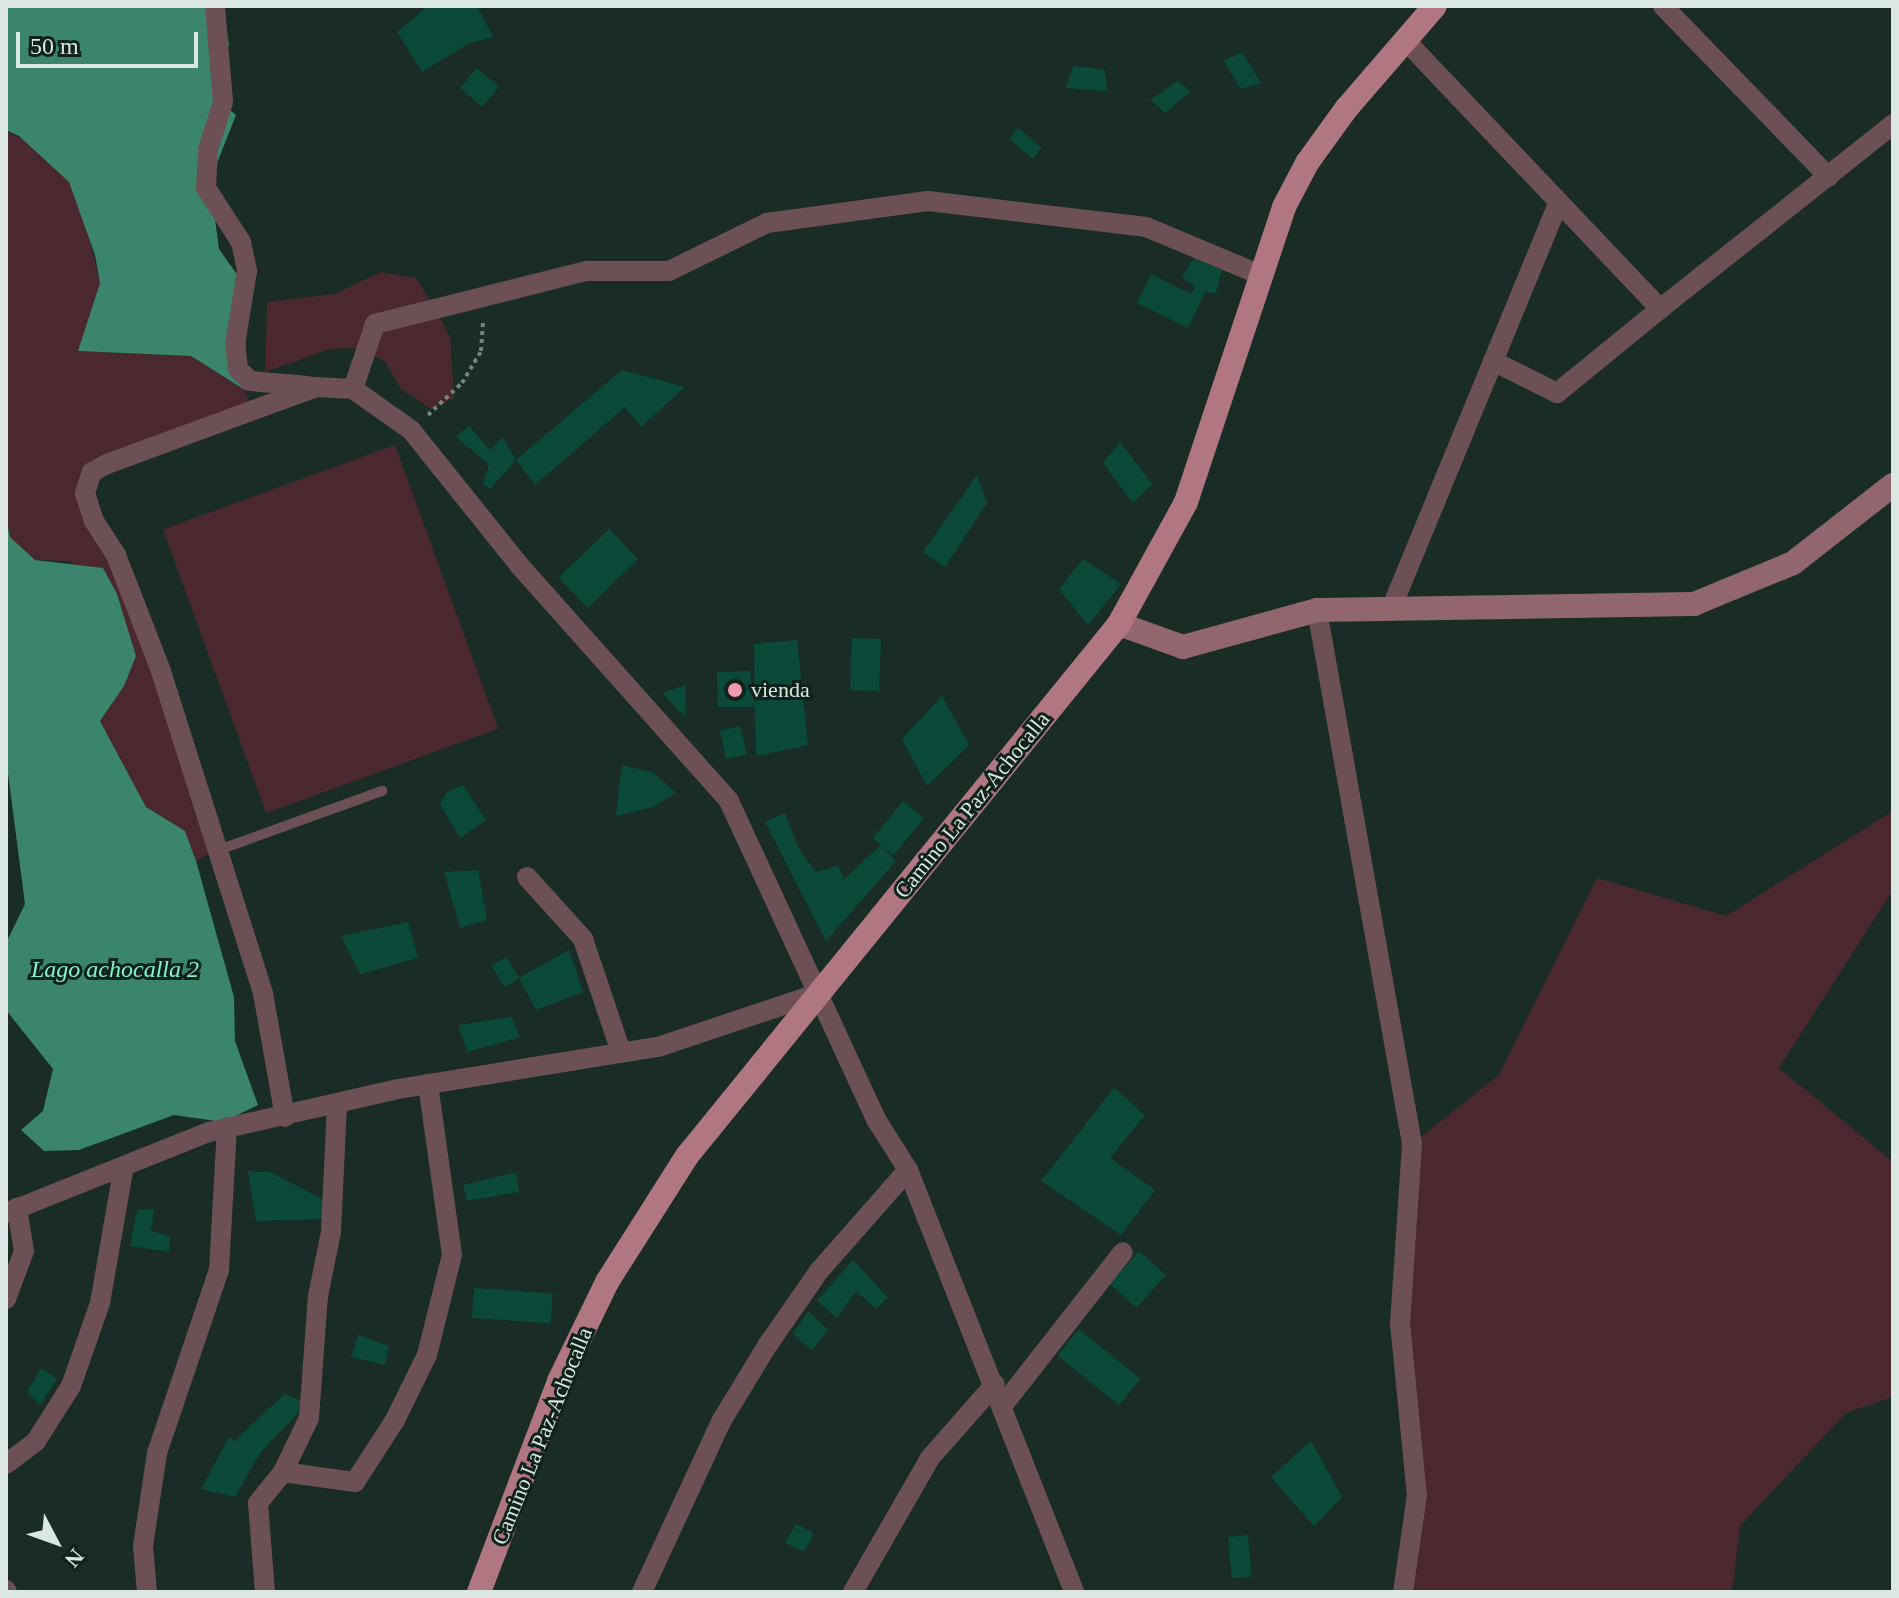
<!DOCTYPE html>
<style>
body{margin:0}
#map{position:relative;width:1899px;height:1598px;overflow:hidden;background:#192c25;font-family:Georgia,serif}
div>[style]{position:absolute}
.green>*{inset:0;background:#4b272f;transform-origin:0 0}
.water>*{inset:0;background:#3a856c}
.building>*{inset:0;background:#0b4a38;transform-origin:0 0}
.path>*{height:4px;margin-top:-2px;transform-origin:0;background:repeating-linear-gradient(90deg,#73827c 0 4px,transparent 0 8px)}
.service>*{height:10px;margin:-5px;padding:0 5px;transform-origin:5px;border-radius:5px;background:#6c5055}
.minor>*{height:20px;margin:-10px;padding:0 10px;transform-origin:10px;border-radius:10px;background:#6c5055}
.secondary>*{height:24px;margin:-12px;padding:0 12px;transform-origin:12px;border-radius:12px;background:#92666f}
.primary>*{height:24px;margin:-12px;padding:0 12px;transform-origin:12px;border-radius:12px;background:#b07783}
.dots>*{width:22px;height:22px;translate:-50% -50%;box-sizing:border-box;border:4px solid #0f221b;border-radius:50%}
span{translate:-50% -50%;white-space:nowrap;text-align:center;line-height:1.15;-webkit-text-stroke:6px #0f221b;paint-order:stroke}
.poi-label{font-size:22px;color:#dbe7e2}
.left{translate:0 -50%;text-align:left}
.street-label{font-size:22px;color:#dbe7e2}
.water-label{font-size:24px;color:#85f2cb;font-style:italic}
.frame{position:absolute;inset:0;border:8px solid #dbe7e2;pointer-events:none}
.north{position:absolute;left:16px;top:1502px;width:80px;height:80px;-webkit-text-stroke:6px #0f221b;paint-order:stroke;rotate:131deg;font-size:22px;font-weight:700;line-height:32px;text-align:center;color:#dbe7e2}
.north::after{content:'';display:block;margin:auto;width:28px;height:36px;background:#dbe7e2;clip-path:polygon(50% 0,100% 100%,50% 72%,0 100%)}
.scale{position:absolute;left:16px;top:32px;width:182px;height:36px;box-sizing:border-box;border:4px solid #dbe7e2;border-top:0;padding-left:10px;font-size:24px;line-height:28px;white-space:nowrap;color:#dbe7e2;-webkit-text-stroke:6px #0f221b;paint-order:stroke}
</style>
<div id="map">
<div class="green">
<i style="clip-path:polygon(6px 131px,25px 140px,69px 182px,83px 213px,100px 283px,79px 351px,191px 356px,245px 390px,251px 410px,107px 464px,85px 493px,116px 555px,214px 851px,196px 861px,185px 831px,146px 807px,100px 721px,124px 686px,70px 561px,35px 560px,10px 537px,6px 518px)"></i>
<i style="clip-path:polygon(381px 272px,416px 278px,436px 311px,450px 337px,454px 398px,431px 409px,400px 388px,385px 361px,358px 348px,330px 349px,265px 372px,267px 302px,334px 294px)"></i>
<i style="left:395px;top:445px;width:302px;height:247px;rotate:70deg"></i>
<i style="clip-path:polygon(1893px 811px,1893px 890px,1779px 1068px,1893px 1162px,1893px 1397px,1846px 1413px,1740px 1526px,1732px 1592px,1403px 1592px,1417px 1495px,1400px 1323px,1412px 1144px,1499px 1075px,1597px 878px,1726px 916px)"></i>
</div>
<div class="water">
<i style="clip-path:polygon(6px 6px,221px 6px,229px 44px,215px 98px,236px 115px,210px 181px,219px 249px,246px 287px,245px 390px,191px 356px,78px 351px,100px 283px,95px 255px,69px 182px,19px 136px,6px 130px)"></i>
<i style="clip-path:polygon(6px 518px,10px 537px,35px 560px,103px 568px,117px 594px,136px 656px,124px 686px,100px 721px,146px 807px,185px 831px,196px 861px,234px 997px,235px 1041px,258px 1105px,223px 1122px,174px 1115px,79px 1150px,44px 1151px,21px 1130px,43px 1111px,53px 1069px,6px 1010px,6px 943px,25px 904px,6px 758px)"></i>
</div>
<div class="building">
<i style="clip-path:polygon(428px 6px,477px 6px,493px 37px,468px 44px,422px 72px,397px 32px)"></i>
<i style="clip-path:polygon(1242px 52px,1261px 83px,1241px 89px,1224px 61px)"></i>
<i style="clip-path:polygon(1073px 66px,1105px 70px,1107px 91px,1066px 88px)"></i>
<i style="left:477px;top:68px;width:29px;height:26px;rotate:41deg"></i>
<i style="clip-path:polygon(1178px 81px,1190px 92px,1165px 113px,1150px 100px)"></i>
<i style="left:1018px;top:128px;width:31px;height:14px;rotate:40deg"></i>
<i style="clip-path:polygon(1194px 258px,1222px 270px,1216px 293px,1205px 292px,1188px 328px,1137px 303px,1151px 274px,1191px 294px,1195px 287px,1182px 277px)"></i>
<i style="clip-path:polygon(622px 370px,685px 387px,641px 427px,625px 407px,535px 485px,516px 460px)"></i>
<i style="clip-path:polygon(469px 426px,490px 450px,502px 437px,516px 460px,490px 489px,483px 484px,489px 464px,456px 437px)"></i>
<i style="clip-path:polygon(1120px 442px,1152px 484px,1133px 503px,1103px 463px)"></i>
<i style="clip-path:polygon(977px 475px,987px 503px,945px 567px,923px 552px)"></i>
<i style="left:609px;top:529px;width:42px;height:70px;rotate:46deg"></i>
<i style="clip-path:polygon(1083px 559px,1121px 584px,1088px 625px,1059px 589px)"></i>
<i style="left:852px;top:638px;width:29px;height:52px;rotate:2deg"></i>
<i style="clip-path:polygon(797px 640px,808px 745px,756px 756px,755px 707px,718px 707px,717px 672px,750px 671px,755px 707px,754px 644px)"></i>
<i style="clip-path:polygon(686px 685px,685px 717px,662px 693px)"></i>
<i style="clip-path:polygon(942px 696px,969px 745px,927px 786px,902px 739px)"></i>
<i style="left:740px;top:726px;width:29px;height:21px;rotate:76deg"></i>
<i style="clip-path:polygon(622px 765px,652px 772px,676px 793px,652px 807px,616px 816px)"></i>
<i style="clip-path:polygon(463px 785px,486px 820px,460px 838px,440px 804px,447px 792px)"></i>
<i style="left:903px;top:801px;width:27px;height:48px;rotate:39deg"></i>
<i style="clip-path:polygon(785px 813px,799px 849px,816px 872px,838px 866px,844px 879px,881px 845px,896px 861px,826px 941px,765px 822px)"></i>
<i style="clip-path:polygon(478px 870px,487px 920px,460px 928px,444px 872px)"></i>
<i style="clip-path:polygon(408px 922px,418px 958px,360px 974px,341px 936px)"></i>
<i style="clip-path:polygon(569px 950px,583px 992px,536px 1010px,519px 978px)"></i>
<i style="left:506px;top:957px;width:25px;height:17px;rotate:58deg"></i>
<i style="clip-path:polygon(512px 1017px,520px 1037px,468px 1052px,458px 1025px)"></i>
<i style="clip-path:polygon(1114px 1088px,1145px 1115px,1110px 1158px,1155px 1190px,1121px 1235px,1041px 1181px)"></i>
<i style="clip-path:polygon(248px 1171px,270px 1172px,326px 1201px,325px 1219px,256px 1221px)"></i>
<i style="clip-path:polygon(516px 1172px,519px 1192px,467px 1201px,463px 1185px)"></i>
<i style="clip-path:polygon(154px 1209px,151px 1231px,170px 1236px,169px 1252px,130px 1246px,137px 1210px)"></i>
<i style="left:1139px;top:1251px;width:36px;height:44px;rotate:42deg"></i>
<i style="clip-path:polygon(853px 1260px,888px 1298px,876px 1309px,856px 1291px,837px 1318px,817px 1301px)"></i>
<i style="left:474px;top:1288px;width:79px;height:30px;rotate:4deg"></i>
<i style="clip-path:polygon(808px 1311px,828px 1330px,812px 1350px,793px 1334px)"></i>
<i style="left:1079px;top:1329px;width:79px;height:34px;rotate:39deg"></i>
<i style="clip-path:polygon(358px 1335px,389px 1346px,385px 1365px,351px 1357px)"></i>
<i style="clip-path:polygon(41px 1368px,57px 1379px,40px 1405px,27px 1392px)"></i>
<i style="clip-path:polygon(284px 1394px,308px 1403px,260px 1453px,235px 1497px,201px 1489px,229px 1437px,235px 1441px)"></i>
<i style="clip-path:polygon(1311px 1441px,1342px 1497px,1314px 1526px,1271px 1477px)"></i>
<i style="clip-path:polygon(796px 1524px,814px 1533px,804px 1551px,785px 1543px)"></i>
<i style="left:1248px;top:1535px;width:42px;height:20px;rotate:85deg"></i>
</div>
<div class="path">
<i style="left:428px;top:415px;width:47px;rotate:-43.3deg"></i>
<i style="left:462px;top:383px;width:37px;rotate:-59deg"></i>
<i style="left:481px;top:351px;width:31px;rotate:-86deg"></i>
</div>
<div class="service">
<i style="left:216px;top:851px;width:177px;rotate:-19.9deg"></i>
</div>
<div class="minor">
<i style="left:215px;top:6px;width:96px;rotate:85.2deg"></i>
<i style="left:223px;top:102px;width:50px;rotate:107.4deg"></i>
<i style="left:208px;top:150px;width:38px;rotate:93deg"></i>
<i style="left:206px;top:188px;width:64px;rotate:57.1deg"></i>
<i style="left:241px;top:242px;width:30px;rotate:78deg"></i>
<i style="left:247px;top:271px;width:74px;rotate:99.3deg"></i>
<i style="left:235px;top:344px;width:25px;rotate:83deg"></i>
<i style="left:238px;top:369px;width:17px;rotate:45deg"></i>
<i style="left:250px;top:381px;width:58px;rotate:4.9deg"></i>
<i style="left:1663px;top:6px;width:238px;rotate:45.9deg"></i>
<i style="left:1406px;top:41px;width:369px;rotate:46.5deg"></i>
<i style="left:1660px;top:309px;width:298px;rotate:-38.4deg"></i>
<i style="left:1493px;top:361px;width:72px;rotate:26.6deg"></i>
<i style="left:1557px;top:393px;width:133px;rotate:-39.2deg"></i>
<i style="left:353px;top:389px;width:69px;rotate:-71.3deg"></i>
<i style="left:375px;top:324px;width:218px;rotate:-14.1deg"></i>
<i style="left:586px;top:271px;width:83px"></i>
<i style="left:669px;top:271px;width:109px;rotate:-26.1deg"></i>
<i style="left:767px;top:223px;width:162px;rotate:-7.8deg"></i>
<i style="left:928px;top:201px;width:220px;rotate:6.8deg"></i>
<i style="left:1146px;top:227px;width:125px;rotate:22.7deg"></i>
<i style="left:1391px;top:609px;width:440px;rotate:-67.6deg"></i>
<i style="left:1317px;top:610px;width:542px;rotate:79.91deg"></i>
<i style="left:1412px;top:1144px;width:179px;rotate:93.8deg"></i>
<i style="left:1400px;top:1323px;width:173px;rotate:84.4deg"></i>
<i style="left:1417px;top:1495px;width:98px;rotate:98.2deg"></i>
<i style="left:527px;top:877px;width:84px;rotate:47.9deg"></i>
<i style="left:583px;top:939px;width:119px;rotate:71.4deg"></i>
<i style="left:285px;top:1117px;width:126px;rotate:-100.1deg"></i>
<i style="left:263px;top:993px;width:338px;rotate:-107.6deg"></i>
<i style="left:161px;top:671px;width:124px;rotate:-111.2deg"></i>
<i style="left:116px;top:555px;width:40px;rotate:-122.9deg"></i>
<i style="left:94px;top:521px;width:29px;rotate:-108deg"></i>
<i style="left:85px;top:493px;width:22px;rotate:-72deg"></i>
<i style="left:92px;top:472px;width:17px;rotate:-28deg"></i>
<i style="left:107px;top:464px;width:223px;rotate:-20.2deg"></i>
<i style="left:316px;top:387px;width:37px;rotate:3deg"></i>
<i style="left:353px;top:389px;width:71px;rotate:35.3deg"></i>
<i style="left:411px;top:430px;width:173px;rotate:51.3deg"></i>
<i style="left:519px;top:565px;width:316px;rotate:48.3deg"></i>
<i style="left:729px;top:801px;width:353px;rotate:65.2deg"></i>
<i style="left:877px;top:1121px;width:58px;rotate:57.7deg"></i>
<i style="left:908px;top:1170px;width:453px;rotate:68.5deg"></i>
<i style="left:6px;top:1213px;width:219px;rotate:-21.8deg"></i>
<i style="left:209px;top:1132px;width:194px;rotate:-12.8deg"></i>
<i style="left:398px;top:1089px;width:263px;rotate:-9.2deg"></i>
<i style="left:658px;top:1047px;width:170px;rotate:-18.5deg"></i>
<i style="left:6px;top:1299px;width:51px;rotate:-69.4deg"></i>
<i style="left:24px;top:1251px;width:44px;rotate:-99.2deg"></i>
<i style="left:1003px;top:1405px;width:194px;rotate:-51.9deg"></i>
<i style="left:6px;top:1464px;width:38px;rotate:-37deg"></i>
<i style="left:36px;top:1441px;width:65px;rotate:-57.5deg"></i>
<i style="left:71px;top:1386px;width:88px;rotate:-70.7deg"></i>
<i style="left:100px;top:1303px;width:139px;rotate:-80.1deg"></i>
<i style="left:283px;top:1472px;width:73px;rotate:7.9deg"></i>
<i style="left:355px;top:1482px;width:74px;rotate:-57.2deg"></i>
<i style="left:395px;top:1420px;width:72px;rotate:-63.8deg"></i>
<i style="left:427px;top:1355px;width:103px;rotate:-76deg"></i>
<i style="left:452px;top:1255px;width:173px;rotate:-98deg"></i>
<i style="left:6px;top:1590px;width:2px;rotate:63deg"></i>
<i style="left:147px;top:1592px;width:46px;rotate:-95deg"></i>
<i style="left:143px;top:1546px;width:94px;rotate:-81.4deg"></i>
<i style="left:157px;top:1453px;width:193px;rotate:-71.3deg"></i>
<i style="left:219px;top:1270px;width:143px;rotate:-86.8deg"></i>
<i style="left:265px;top:1592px;width:89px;rotate:-94.5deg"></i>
<i style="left:258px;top:1503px;width:40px;rotate:-51deg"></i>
<i style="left:283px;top:1472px;width:60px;rotate:-64.3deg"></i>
<i style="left:309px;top:1418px;width:122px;rotate:-85.8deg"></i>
<i style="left:318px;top:1296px;width:65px;rotate:-78.5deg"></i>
<i style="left:331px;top:1232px;width:129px;rotate:-87.3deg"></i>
<i style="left:642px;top:1592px;width:190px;rotate:-65.1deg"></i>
<i style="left:722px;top:1420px;width:87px;rotate:-58.7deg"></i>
<i style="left:767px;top:1346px;width:91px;rotate:-55.3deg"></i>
<i style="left:819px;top:1271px;width:135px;rotate:-48.6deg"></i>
<i style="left:853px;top:1592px;width:155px;rotate:-60.1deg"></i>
<i style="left:930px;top:1458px;width:98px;rotate:-48.7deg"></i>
</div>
<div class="secondary">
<i style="left:1119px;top:624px;width:68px;rotate:19.8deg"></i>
<i style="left:1183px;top:647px;width:139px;rotate:-15.4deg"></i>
<i style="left:1317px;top:610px;width:377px;rotate:-0.9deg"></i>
<i style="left:1694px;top:604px;width:107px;rotate:-22.5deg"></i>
<i style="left:1793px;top:563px;width:127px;rotate:-38deg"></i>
</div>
<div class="primary">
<i style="left:479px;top:1592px;width:226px;rotate:-69.2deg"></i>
<i style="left:559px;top:1381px;width:110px;rotate:-64.1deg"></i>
<i style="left:607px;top:1282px;width:149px;rotate:-57.6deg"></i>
<i style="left:687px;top:1156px;width:685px;rotate:-50.92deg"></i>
<i style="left:1119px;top:624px;width:139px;rotate:-61.2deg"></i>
<i style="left:1186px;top:502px;width:311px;rotate:-71.6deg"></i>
<i style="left:1284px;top:207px;width:50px;rotate:-62.4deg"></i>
<i style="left:1307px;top:163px;width:67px;rotate:-54.2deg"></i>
<i style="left:1346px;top:109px;width:136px;rotate:-49.2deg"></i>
</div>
<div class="dots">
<i style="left:735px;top:690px;background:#f29aad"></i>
</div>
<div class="poi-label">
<span class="left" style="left:751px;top:690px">vienda</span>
</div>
<div class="street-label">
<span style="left:972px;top:805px;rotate:-51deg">Camino La Paz-Achocalla</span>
<span style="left:542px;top:1436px;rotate:-68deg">Camino La Paz-Achocalla</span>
</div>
<div class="water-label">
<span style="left:115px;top:970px">Lago achocalla 2</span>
</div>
<div class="frame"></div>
<div class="north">N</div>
<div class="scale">50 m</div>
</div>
